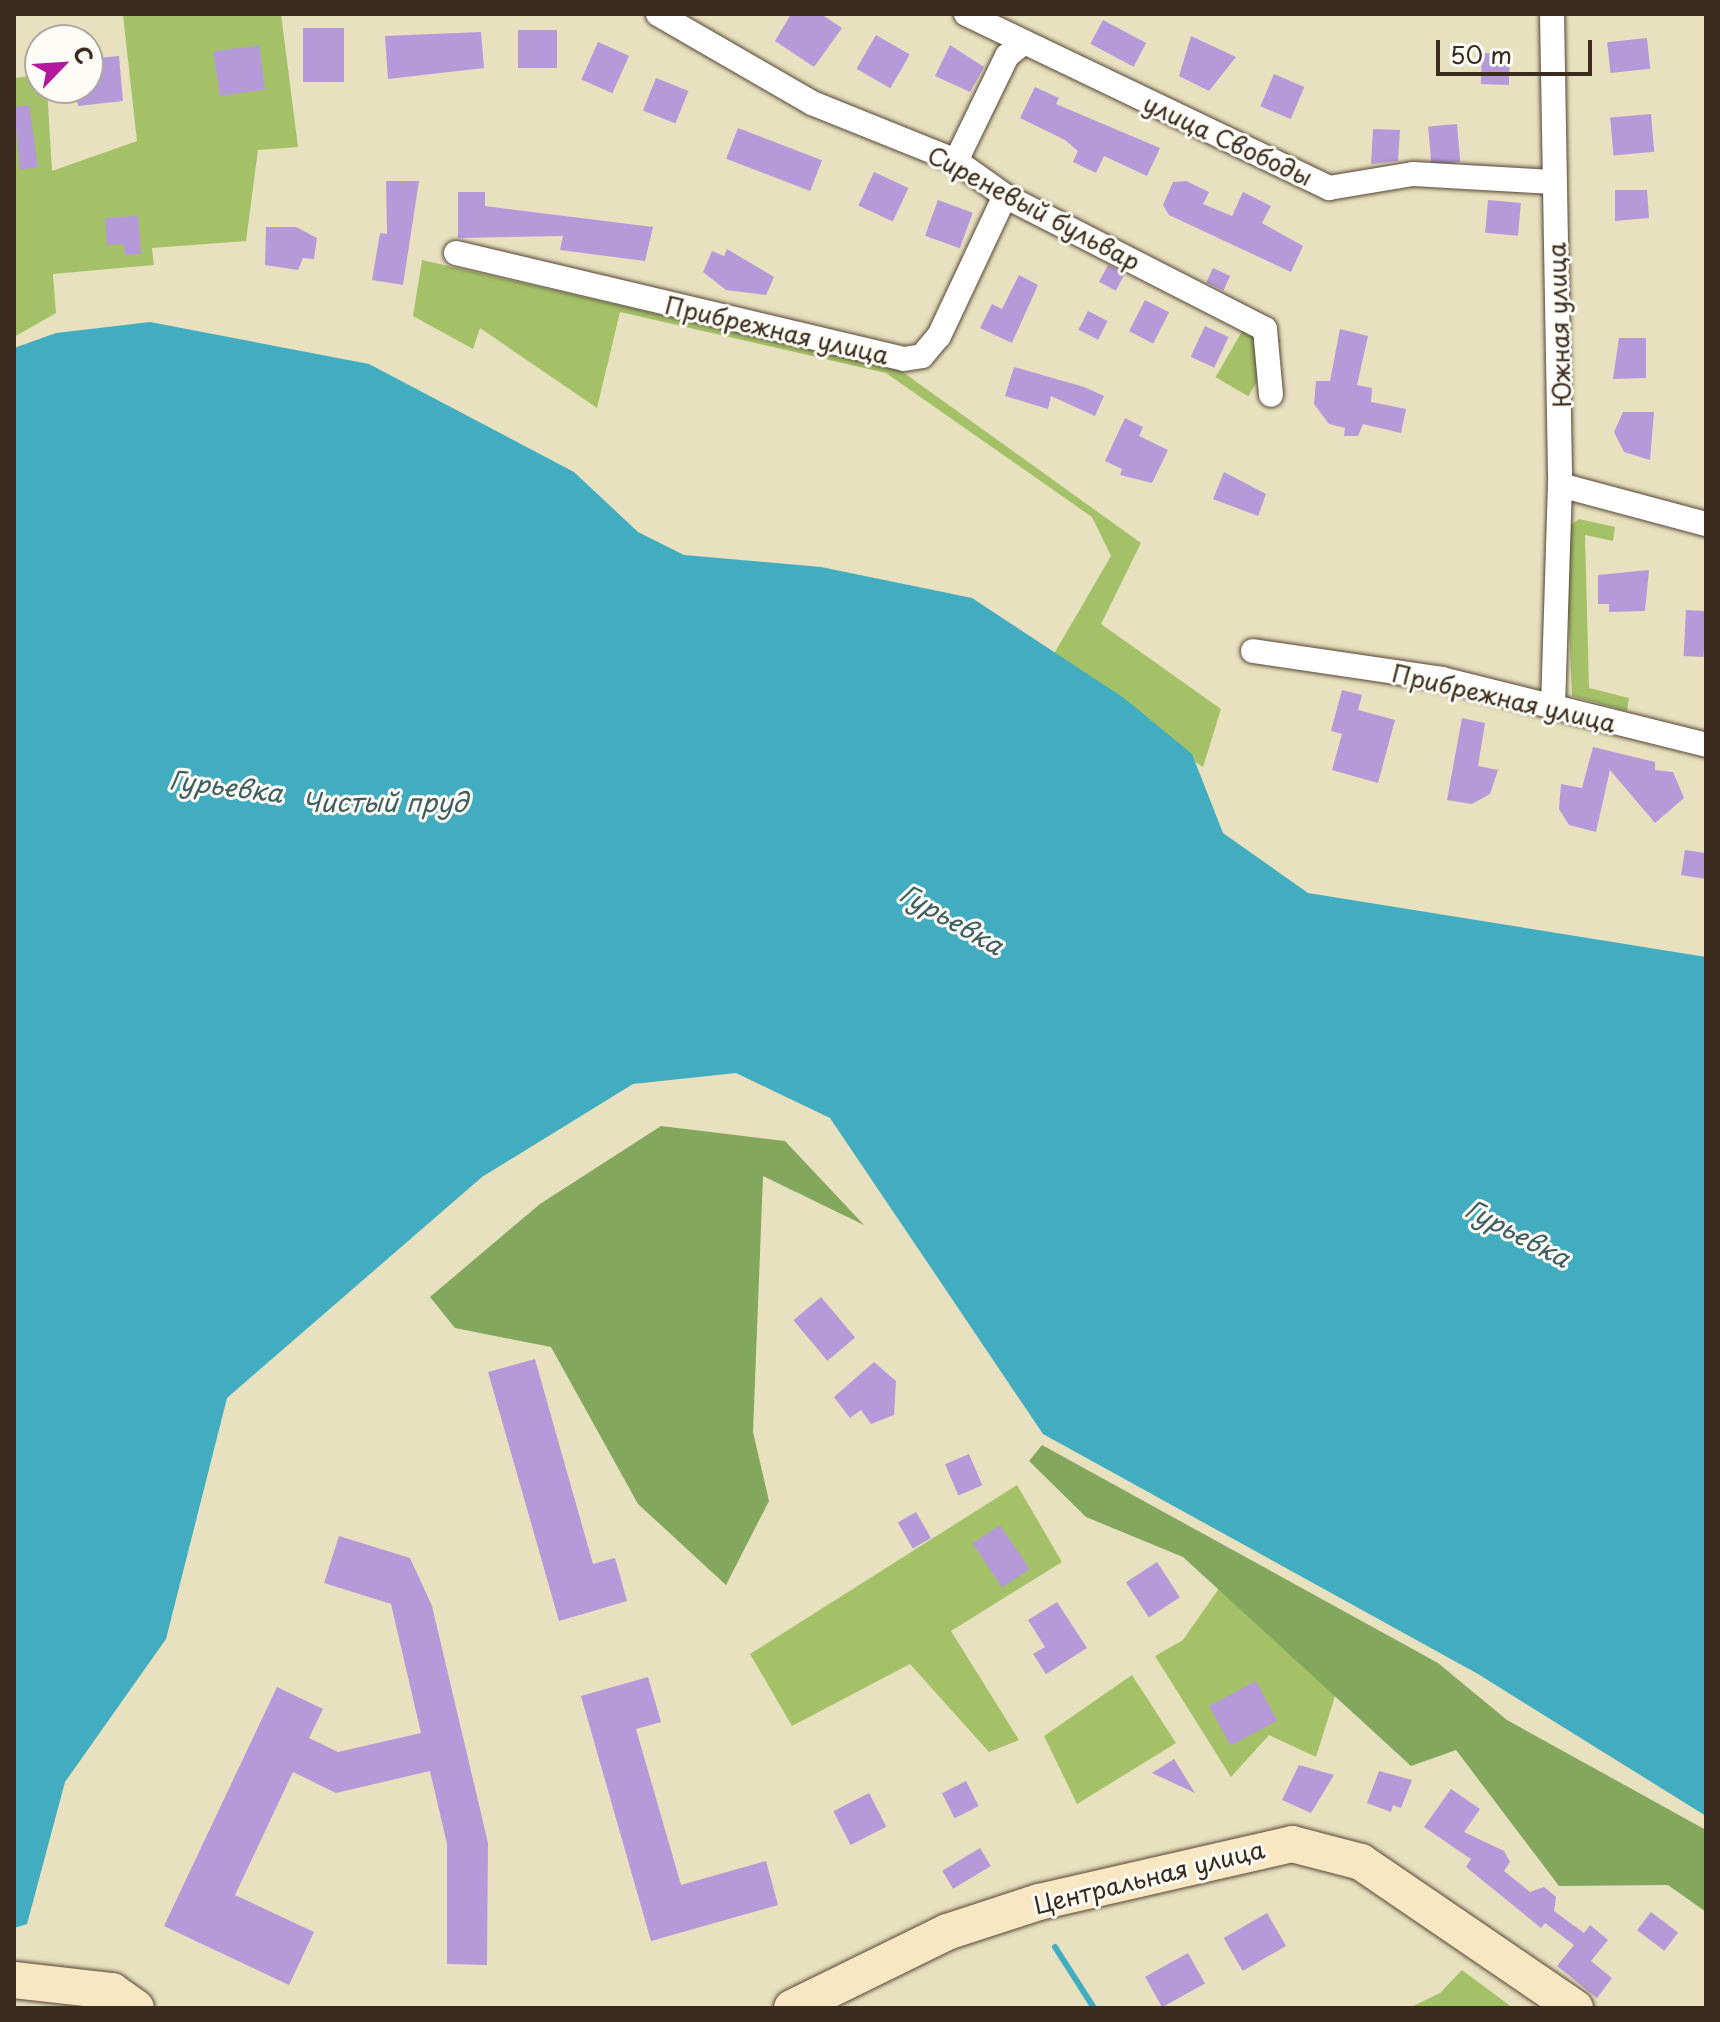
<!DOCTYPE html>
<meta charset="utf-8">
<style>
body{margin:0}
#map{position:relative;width:1720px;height:2022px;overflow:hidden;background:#e8e1bf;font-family:"Playpen Sans",sans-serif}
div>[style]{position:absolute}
.green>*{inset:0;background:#a4c168;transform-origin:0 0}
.forest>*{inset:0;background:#83a75c}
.water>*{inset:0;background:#42acc1}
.stream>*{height:6px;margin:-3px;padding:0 3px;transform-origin:3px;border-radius:3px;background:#42acc1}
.building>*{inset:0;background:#b699d8;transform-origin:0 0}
.roads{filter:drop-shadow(0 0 2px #554536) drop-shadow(0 0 2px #554536)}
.street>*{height:24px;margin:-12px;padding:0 12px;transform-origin:12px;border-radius:12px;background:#fff}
.secondary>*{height:36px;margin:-18px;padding:0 18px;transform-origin:18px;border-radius:18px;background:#f9e7c3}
span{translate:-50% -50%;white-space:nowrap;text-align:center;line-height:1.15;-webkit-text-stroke:6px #fdfcf7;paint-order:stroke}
.street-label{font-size:24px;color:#3b2a1e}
.water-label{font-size:26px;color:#3e5e5f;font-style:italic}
.frame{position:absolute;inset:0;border:16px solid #3b2a1e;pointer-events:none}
.north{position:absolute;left:24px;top:24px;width:80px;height:80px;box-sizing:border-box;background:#fdfcf7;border:2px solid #afa8a0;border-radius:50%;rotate:65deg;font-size:22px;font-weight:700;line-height:32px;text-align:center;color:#3b2a1e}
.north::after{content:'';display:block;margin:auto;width:28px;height:36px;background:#b5179e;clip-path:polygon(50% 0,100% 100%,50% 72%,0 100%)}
.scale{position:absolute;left:1436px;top:40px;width:156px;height:36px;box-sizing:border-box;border:4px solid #3b2a1e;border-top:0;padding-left:10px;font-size:24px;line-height:28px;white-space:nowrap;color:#3b2a1e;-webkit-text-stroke:6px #fdfcf7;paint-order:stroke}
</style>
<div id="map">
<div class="green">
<i style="clip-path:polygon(281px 14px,298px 147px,258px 150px,246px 241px,152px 248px,154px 265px,53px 274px,56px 313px,14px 337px,14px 78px,40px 75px,40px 88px,47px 88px,52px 171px,137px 141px,123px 15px)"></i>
<i style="clip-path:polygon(422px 260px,900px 370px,1141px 543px,1101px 624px,1221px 709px,1203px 767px,1048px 664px,1111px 556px,1092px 517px,886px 373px,620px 312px,597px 408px,480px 328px,473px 349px,413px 316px)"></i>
<i style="left:1248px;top:321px;width:38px;height:65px;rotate:30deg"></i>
<i style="clip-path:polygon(1579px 519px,1615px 527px,1613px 541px,1585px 535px,1589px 688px,1629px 698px,1627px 711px,1572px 696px,1568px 603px,1571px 525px)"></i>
<i style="clip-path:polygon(1017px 1485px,1062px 1562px,951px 1631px,1019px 1740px,989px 1752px,910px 1664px,792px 1726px,750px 1654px)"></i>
<i style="clip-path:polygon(1229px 1574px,1336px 1693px,1316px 1757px,1269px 1735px,1231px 1777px,1155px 1656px,1183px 1640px)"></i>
<i style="clip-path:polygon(1132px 1675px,1176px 1743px,1077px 1804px,1044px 1736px)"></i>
<i style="clip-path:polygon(1462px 1970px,1513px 2008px,1409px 2008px,1440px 1993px)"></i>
</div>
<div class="forest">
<i style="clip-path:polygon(661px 1126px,785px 1141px,864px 1225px,763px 1176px,753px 1432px,769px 1501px,726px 1585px,638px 1504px,551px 1347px,455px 1328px,430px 1297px,540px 1204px)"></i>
<i style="clip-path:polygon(1042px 1445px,1438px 1663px,1507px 1720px,1706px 1830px,1706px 1912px,1668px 1885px,1559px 1886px,1456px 1750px,1411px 1766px,1183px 1557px,1086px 1517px,1029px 1461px)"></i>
</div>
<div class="water">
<i style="clip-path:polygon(150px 322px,369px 364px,574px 472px,638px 532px,684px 555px,821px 567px,972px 598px,1124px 698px,1192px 754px,1223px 833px,1308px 893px,1706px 957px,1706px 1816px,1478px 1674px,1043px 1434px,830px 1118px,736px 1073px,633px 1084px,482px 1177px,227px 1398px,166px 1639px,65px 1782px,27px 1924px,14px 1928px,14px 348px,56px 333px)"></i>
</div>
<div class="stream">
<i style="left:1055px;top:1947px;width:72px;rotate:57.4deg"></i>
</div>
<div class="building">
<i style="clip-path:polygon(791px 14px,821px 14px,842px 28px,814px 67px,775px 41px)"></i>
<i style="left:1103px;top:20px;width:49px;height:27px;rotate:28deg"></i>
<i style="left:344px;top:28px;width:54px;height:41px;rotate:90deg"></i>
<i style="left:518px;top:30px;width:39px;height:38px"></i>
<i style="clip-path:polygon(481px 32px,484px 68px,388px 79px,385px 36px)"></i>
<i style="left:876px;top:35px;width:39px;height:39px;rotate:30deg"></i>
<i style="clip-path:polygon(1191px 36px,1236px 57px,1209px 91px,1179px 76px)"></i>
<i style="left:1647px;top:38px;width:31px;height:40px;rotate:84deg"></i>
<i style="left:598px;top:42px;width:34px;height:41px;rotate:24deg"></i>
<i style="left:259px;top:45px;width:45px;height:46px;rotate:82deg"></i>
<i style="clip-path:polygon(950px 45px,984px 67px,970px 92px,935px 76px)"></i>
<i style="left:1482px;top:53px;width:28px;height:31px;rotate:2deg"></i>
<i style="clip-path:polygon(119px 56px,123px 101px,78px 106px,75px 88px,88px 88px,88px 59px)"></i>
<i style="left:1274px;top:74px;width:33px;height:35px;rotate:23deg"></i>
<i style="left:656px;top:78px;width:35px;height:35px;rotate:22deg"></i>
<i style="clip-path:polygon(1035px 87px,1059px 98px,1056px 104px,1160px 148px,1147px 176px,1104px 156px,1096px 173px,1073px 162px,1078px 151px,1065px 140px,1020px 118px)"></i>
<i style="clip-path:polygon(29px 105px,38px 167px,20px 170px,14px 107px)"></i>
<i style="left:1651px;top:114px;width:38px;height:41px;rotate:85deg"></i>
<i style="left:1457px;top:124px;width:38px;height:29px;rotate:85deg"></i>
<i style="left:738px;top:128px;width:90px;height:33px;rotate:21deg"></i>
<i style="clip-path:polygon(1373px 129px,1400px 130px,1398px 161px,1371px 164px)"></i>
<i style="left:874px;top:172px;width:38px;height:37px;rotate:25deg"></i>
<i style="clip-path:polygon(386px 181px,419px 181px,403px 285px,372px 280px,380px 233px,387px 234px)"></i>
<i style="clip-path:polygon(1186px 181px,1209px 192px,1203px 204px,1232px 216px,1243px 192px,1271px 206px,1262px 223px,1303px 246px,1291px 272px,1169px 215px,1163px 205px,1173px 182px)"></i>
<i style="clip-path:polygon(1615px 190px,1647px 190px,1649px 218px,1615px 221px)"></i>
<i style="clip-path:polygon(458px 192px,485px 192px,485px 206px,653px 227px,645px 261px,560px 250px,563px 236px,458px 238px)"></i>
<i style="left:938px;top:200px;width:37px;height:38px;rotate:20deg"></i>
<i style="left:1488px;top:200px;width:33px;height:33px;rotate:5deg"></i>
<i style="clip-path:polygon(138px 216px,141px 254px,125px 255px,124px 244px,107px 245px,105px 218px)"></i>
<i style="clip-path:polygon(266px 227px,296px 227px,317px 238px,314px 259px,303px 258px,298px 270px,265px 265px)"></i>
<i style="clip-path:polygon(727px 249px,774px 277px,766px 295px,726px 290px,703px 272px,712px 251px,724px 256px)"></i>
<i style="left:1108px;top:265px;width:19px;height:19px;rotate:28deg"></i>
<i style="left:1213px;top:268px;width:19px;height:16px;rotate:25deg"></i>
<i style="clip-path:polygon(1019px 275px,1038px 285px,1012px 343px,980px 328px,992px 304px,1002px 309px)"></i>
<i style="left:1145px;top:300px;width:27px;height:35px;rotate:27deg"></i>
<i style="left:1088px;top:311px;width:22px;height:21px;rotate:27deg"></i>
<i style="left:1205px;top:326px;width:26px;height:34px;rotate:25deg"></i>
<i style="clip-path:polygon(1340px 329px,1368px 336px,1357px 385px,1372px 388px,1371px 402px,1406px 409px,1401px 433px,1363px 424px,1358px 436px,1344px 436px,1345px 428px,1329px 424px,1314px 404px,1316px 381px,1330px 381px)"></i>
<i style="clip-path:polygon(1619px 338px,1646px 338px,1646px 378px,1613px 379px)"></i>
<i style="clip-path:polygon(1014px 367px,1084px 387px,1104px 396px,1095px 416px,1051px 396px,1048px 409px,1005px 396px)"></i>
<i style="clip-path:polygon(1623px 412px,1654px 412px,1650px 460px,1624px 452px,1614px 432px)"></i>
<i style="clip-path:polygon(1125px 418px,1143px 427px,1139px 436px,1168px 450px,1152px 483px,1120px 475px,1122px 469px,1105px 461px)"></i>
<i style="clip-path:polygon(1224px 472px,1266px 494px,1258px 516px,1213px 499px)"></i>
<i style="clip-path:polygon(1649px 570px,1645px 611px,1609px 612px,1609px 604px,1598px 604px,1598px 575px)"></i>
<i style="left:1686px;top:610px;width:20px;height:46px;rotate:3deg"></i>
<i style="clip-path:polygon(1342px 690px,1362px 695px,1358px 710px,1395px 720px,1378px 783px,1332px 770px,1342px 734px,1331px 731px)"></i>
<i style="clip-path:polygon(1462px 718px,1485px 723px,1478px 766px,1498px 770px,1490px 794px,1472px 804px,1447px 800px)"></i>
<i style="clip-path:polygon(1593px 747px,1655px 762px,1655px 770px,1673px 772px,1684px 798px,1655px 823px,1610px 770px,1596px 832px,1569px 825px,1559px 809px,1561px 784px,1582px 788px)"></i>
<i style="clip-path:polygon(1685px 850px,1706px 853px,1706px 879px,1681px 875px)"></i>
<i style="left:821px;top:1297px;width:53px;height:36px;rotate:50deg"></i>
<i style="clip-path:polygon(535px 1359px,593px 1564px,615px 1558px,627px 1601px,559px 1621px,488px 1372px)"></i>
<i style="clip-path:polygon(874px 1362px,896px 1381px,894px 1415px,871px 1424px,861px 1410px,850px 1418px,834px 1397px)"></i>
<i style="left:969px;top:1454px;width:34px;height:26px;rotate:67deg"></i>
<i style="left:916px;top:1512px;width:30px;height:21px;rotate:60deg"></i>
<i style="left:1000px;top:1525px;width:53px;height:33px;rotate:56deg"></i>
<i style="clip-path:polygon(339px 1536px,410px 1558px,432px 1606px,488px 1843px,487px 1965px,447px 1964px,447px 1844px,430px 1771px,336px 1793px,293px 1772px,235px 1895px,314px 1932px,289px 1985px,164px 1926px,277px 1687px,323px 1709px,309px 1738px,338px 1752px,421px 1733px,391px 1604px,324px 1583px)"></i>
<i style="left:1157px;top:1562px;width:42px;height:37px;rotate:57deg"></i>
<i style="clip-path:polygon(1057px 1602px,1087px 1648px,1046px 1674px,1033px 1654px,1045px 1647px,1028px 1620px)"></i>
<i style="clip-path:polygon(648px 1677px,661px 1722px,636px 1729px,681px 1885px,766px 1861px,778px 1905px,651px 1941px,581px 1696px)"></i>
<i style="left:1256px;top:1681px;width:45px;height:53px;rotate:62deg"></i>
<i style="clip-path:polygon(1174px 1759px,1195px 1793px,1152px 1773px)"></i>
<i style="clip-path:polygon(1299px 1765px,1334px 1775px,1311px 1813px,1282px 1800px)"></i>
<i style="clip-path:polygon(1379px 1771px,1412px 1780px,1401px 1808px,1393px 1805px,1391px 1812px,1367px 1803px)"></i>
<i style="left:966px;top:1781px;width:28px;height:27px;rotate:63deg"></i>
<i style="clip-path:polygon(1451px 1789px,1480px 1809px,1464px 1832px,1504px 1851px,1510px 1862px,1504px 1871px,1530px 1892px,1544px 1887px,1556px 1897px,1554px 1911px,1584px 1933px,1590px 1925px,1608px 1940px,1591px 1961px,1612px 1978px,1597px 1998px,1557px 1966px,1574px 1945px,1545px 1923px,1541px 1928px,1466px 1867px,1471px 1859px,1424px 1827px)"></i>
<i style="left:869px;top:1793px;width:38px;height:40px;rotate:63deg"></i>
<i style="left:980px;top:1848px;width:21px;height:44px;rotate:59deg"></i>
<i style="left:1651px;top:1912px;width:34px;height:23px;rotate:37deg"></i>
<i style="left:1267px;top:1913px;width:38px;height:50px;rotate:60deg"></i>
<i style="left:1188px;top:1953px;width:35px;height:49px;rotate:61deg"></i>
</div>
<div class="roads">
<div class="street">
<i style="left:658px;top:14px;width:178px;rotate:30deg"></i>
<i style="left:812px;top:103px;width:155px;rotate:21.9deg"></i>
<i style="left:956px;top:161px;width:60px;rotate:35.5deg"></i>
<i style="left:1005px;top:196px;width:292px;rotate:27.1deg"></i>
<i style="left:1265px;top:329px;width:66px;rotate:84.8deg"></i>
<i style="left:966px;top:14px;width:403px;rotate:25.6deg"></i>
<i style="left:1329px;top:188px;width:85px;rotate:-9.5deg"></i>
<i style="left:1413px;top:174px;width:140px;rotate:3.3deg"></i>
<i style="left:1552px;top:14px;width:471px;rotate:89deg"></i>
<i style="left:1560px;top:485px;width:151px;rotate:15deg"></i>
<i style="left:956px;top:161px;width:117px;rotate:-64.1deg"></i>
<i style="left:1007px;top:56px;width:21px;rotate:-39deg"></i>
<i style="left:456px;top:253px;width:460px;rotate:13.3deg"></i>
<i style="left:904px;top:359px;width:18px;rotate:-9deg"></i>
<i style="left:922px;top:356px;width:26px;rotate:-50deg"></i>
<i style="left:939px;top:336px;width:155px;rotate:-64.8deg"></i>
<i style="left:1253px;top:651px;width:191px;rotate:8.4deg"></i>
<i style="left:1442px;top:679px;width:272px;rotate:14deg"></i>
<i style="left:1553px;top:707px;width:222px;rotate:-88.2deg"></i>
</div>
<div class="secondary">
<i style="left:14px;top:1980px;width:99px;rotate:6.4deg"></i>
<i style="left:112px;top:1991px;width:29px;rotate:35deg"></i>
<i style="left:792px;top:2008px;width:173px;rotate:-26.1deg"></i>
<i style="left:947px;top:1932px;width:97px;rotate:-18.1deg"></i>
<i style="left:1039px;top:1902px;width:260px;rotate:-12.9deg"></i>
<i style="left:1292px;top:1844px;width:71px;rotate:14.6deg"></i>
<i style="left:1361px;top:1862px;width:259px;rotate:34.3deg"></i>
</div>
</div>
<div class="street-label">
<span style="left:1228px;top:140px;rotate:25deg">улица Свободы</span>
<span style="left:1034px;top:208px;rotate:28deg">Сиреневый бульвар</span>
<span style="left:1559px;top:325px;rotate:-92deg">Южная улица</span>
<span style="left:777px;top:330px;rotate:13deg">Прибрежная улица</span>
<span style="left:1504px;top:698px;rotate:13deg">Прибрежная улица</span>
<span style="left:1149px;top:1877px;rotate:-14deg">Центральная улица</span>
</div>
<div class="water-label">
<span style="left:226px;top:786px;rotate:7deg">Гурьевка</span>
<span style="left:385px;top:802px">Чистый пруд</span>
<span style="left:952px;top:919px;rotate:30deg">Гурьевка</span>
<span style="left:1518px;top:1233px;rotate:28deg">Гурьевка</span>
</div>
<div class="frame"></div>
<div class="north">С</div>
<div class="scale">50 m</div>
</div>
